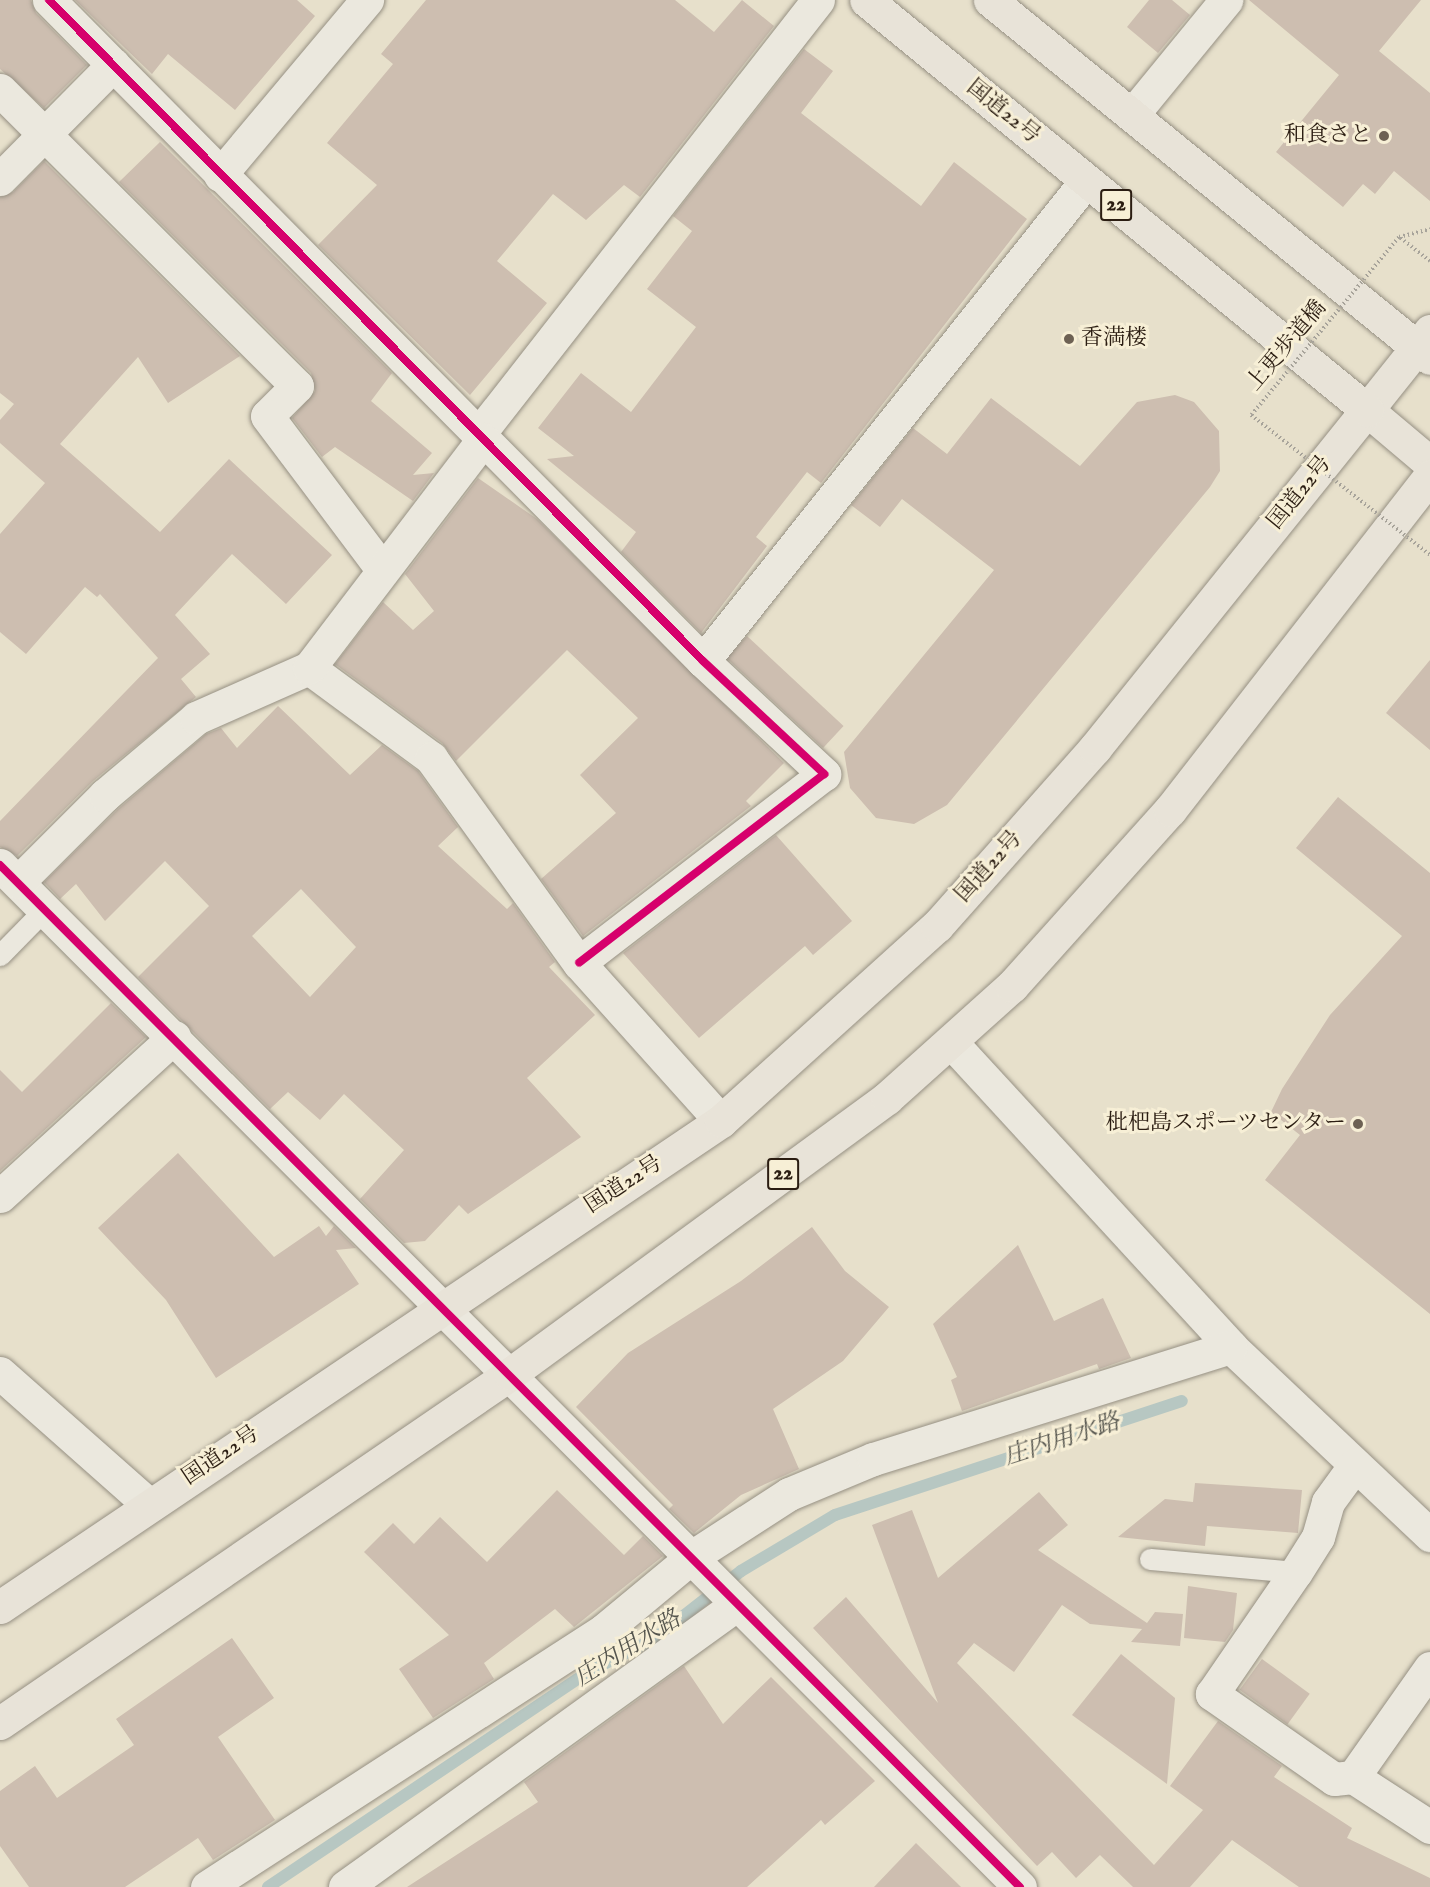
<!DOCTYPE html>
<meta charset="utf-8">
<style>
body{margin:0}
#map{position:relative;width:1430px;height:1887px;overflow:hidden;background:#e7e0cb;font-family:"IM FELL English","Noto Serif JP",serif}
div>[style]{position:absolute}
.stream>*{height:12px;margin:-6px;padding:0 6px;transform-origin:6px;border-radius:6px;background:#b7c7c2}
.building>*{inset:0;background:#cdbeb0;transform-origin:0 0}
.path>*{height:4px;margin-top:-2px;transform-origin:0;background:repeating-linear-gradient(90deg,#a7a39a 0 1.5px,transparent 0 4.5px)}
.roads{filter:drop-shadow(0 0 2px #969083) drop-shadow(0 0 2px #969083)}
.lane>*{height:21px;margin:-10.5px;padding:0 10.5px;transform-origin:10.5px;border-radius:10.5px;background:#ebe8de}
.street>*{height:33px;margin:-16.5px;padding:0 16.5px;transform-origin:16.5px;border-radius:16.5px;background:#ebe8de}
.primary>*{height:33px;margin:-16.5px;padding:0 16.5px;transform-origin:16.5px;border-radius:16.5px;background:#e8e3d8}
.highway>*{height:33px;margin:-16.5px;padding:0 16.5px;transform-origin:16.5px;border-radius:16.5px;background:#e8e3d8}
.path-bridge>*{height:4px;margin-top:-2px;transform-origin:0;background:repeating-linear-gradient(90deg,#a7a39a 0 1.5px,transparent 0 4.5px)}
.cycleway>*{height:8px;margin:-4px;padding:0 4px;transform-origin:4px;border-radius:4px;background:#d6006c}
.dots>*{width:16px;height:16px;translate:-50% -50%;box-sizing:border-box;border:3px solid #f7efd6;border-radius:50%}
span{translate:-50% -50%;white-space:nowrap;text-align:center;line-height:1.15;-webkit-text-stroke:6px #f7efd6;paint-order:stroke}
.shield-label span{padding:2px 4px;background:#f7efd6;border:2px solid;border-radius:4px;-webkit-text-stroke-width:0}
.shield-label{font-size:21px;color:#2b1d12;font-weight:700}
.street-label{font-size:22px;color:#2b1d12}
.poi-label{font-size:22px;color:#2b1d12}
.right{translate:-100% -50%;text-align:right}
.left{translate:0 -50%;text-align:left}
.water-label{font-size:24px;color:#55554e;font-style:italic}
</style>
<div id="map">
<div class="stream">
<i style="left:268px;top:1887px;width:388px;rotate:-33.9deg"></i>
<i style="left:590px;top:1671px;width:72px;rotate:-26.6deg"></i>
<i style="left:654px;top:1639px;width:110px;rotate:-38deg"></i>
<i style="left:741px;top:1571px;width:109px;rotate:-30.8deg"></i>
<i style="left:835px;top:1515px;width:365px;rotate:-18.2deg"></i>
</div>
<div class="building">
<i style="clip-path:polygon(0 0,31px 0,36px 13px,87px 65px,44px 108px,0 69px)"></i>
<i style="clip-path:polygon(75px 0,297px 0,315px 16px,235px 110px,168px 54px,152px 74px)"></i>
<i style="clip-path:polygon(426px 0,675px 0,714px 32px,742px 0,774px 26px,640px 197px,624px 185px,586px 220px,553px 194px,497px 261px,547px 303px,470px 395px,318px 245px,377px 185px,327px 143px,393px 64px,381px 54px)"></i>
<i style="clip-path:polygon(1149px 0,1172px 0,1190px 15px,1158px 53px,1127px 27px)"></i>
<i style="clip-path:polygon(1249px 0,1421px 0,1379px 51px,1430px 93px,1430px 201px,1394px 171px,1375px 194px,1363px 184px,1343px 207px,1276px 152px,1339px 75px)"></i>
<i style="clip-path:polygon(804px 49px,833px 71px,801px 113px,921px 206px,954px 162px,1027px 219px,821px 483px,807px 472px,756px 537px,767px 546px,701px 633px,621px 552px,636px 532px,547px 459px,574px 456px,538px 428px,581px 373px,631px 412px,696px 327px,647px 289px,692px 231px,673px 216px)"></i>
<i style="clip-path:polygon(160px 142px,392px 373px,371px 401px,432px 453px,413px 475px,434px 473px,413px 501px,335px 447px,322px 457px,292px 418px,315px 391px,311px 373px,119px 182px)"></i>
<i style="clip-path:polygon(44px 161px,240px 356px,168px 403px,138px 357px,60px 444px,160px 532px,229px 459px,332px 555px,286px 604px,232px 554px,175px 615px,210px 654px,181px 679px,196px 697px,93px 781px,17px 856px,0 847px,0 821px,158px 658px,100px 594px,97px 597px,85px 587px,26px 654px,0 632px,0 534px,45px 483px,0 443px,0 420px,14px 404px,0 393px,0 197px,13px 192px)"></i>
<i style="clip-path:polygon(1175px 395px,1194px 402px,1219px 431px,1220px 471px,1210px 487px,947px 805px,914px 824px,876px 818px,850px 788px,844px 752px,994px 570px,902px 499px,880px 527px,851px 505px,913px 428px,947px 454px,991px 398px,1080px 466px,1137px 402px)"></i>
<i style="clip-path:polygon(478px 478px,537px 519px,784px 763px,746px 801px,751px 806px,583px 936px,541px 879px,616px 813px,580px 775px,638px 718px,567px 650px,456px 761px,442px 743px,335px 664px,383px 602px,413px 630px,434px 611px,405px 574px)"></i>
<i style="left:747px;top:636px;width:132px;height:30px;rotate:43deg"></i>
<i style="clip-path:polygon(1430px 660px,1430px 750px,1386px 713px)"></i>
<i style="clip-path:polygon(evenodd,278px 706px,350px 775px,382px 745px,418px 771px,458px 827px,438px 846px,507px 909px,513px 903px,555px 962px,549px 967px,595px 1015px,527px 1078px,581px 1137px,468px 1214px,459px 1205px,425px 1241px,404px 1243px,360px 1199px,404px 1150px,344px 1094px,320px 1120px,288px 1092px,270px 1109px,138px 977px,209px 906px,165px 861px,105px 921px,76px 884px,60px 899px,44px 882px,118px 809px,206px 734px,221px 728px,237px 748px,278px 706px,301px 889px,356px 947px,310px 997px,252px 936px,301px 889px)"></i>
<i style="clip-path:polygon(1338px 797px,1430px 873px,1430px 1314px,1265px 1180px,1300px 1135px,1271px 1112px,1282px 1089px,1330px 1015px,1402px 936px,1296px 848px)"></i>
<i style="clip-path:polygon(776px 835px,852px 921px,813px 955px,805px 946px,699px 1038px,623px 953px)"></i>
<i style="clip-path:polygon(111px 1003px,146px 1037px,0 1171px,0 1070px,22px 1092px)"></i>
<i style="clip-path:polygon(178px 1153px,274px 1257px,319px 1226px,326px 1236px,334px 1226px,356px 1248px,336px 1250px,359px 1284px,216px 1378px,166px 1300px,98px 1228px)"></i>
<i style="clip-path:polygon(812px 1227px,845px 1271px,889px 1307px,843px 1361px,773px 1409px,799px 1469px,741px 1495px,694px 1533px,669px 1509px,673px 1505px,576px 1407px,628px 1353px,741px 1281px)"></i>
<i style="clip-path:polygon(1018px 1245px,1054px 1321px,1103px 1298px,1131px 1358px,1099px 1369px,1097px 1364px,962px 1411px,951px 1380px,957px 1377px,933px 1324px)"></i>
<i style="clip-path:polygon(1195px 1483px,1302px 1490px,1298px 1533px,1207px 1526px,1205px 1546px,1118px 1537px,1165px 1499px,1193px 1502px)"></i>
<i style="clip-path:polygon(557px 1490px,624px 1555px,643px 1536px,663px 1556px,574px 1627px,555px 1609px,484px 1663px,494px 1679px,433px 1718px,399px 1669px,449px 1635px,364px 1552px,393px 1523px,414px 1544px,440px 1517px,487px 1562px)"></i>
<i style="clip-path:polygon(1039px 1492px,1068px 1525px,1038px 1550px,1147px 1623px,1155px 1612px,1183px 1614px,1180px 1646px,1131px 1642px,1142px 1629px,1090px 1624px,1062px 1605px,1014px 1672px,974px 1643px,957px 1663px,1154px 1865px,1203px 1810px,1170px 1786px,1218px 1721px,1282px 1766px,1274px 1777px,1352px 1828px,1347px 1838px,1430px 1878px,1430px 1887px,1299px 1887px,1232px 1840px,1190px 1887px,1133px 1887px,1100px 1855px,1076px 1878px,1052px 1852px,1037px 1866px,813px 1628px,846px 1597px,938px 1703px,872px 1525px,912px 1510px,938px 1578px)"></i>
<i style="clip-path:polygon(1188px 1586px,1237px 1593px,1233px 1630px,1225px 1642px,1184px 1638px)"></i>
<i style="clip-path:polygon(232px 1638px,274px 1698px,218px 1737px,275px 1820px,213px 1860px,198px 1838px,125px 1887px,29px 1887px,0 1846px,0 1791px,35px 1766px,57px 1798px,134px 1745px,116px 1719px)"></i>
<i style="clip-path:polygon(1121px 1654px,1175px 1698px,1167px 1784px,1072px 1715px)"></i>
<i style="left:1262px;top:1659px;width:59px;height:38px;rotate:36deg"></i>
<i style="clip-path:polygon(684px 1666px,723px 1724px,771px 1677px,875px 1781px,825px 1825px,821px 1820px,747px 1887px,407px 1887px,538px 1802px,524px 1782px)"></i>
<i style="clip-path:polygon(916px 1843px,961px 1887px,874px 1887px)"></i>
</div>
<div class="path">
<i style="left:1399px;top:237px;width:32px;rotate:-14deg"></i>
</div>
<div class="roads">
<div class="lane">
<i style="left:0;top:955px;width:64px;rotate:-45.6deg"></i>
<i style="left:1150px;top:1559px;width:147px;rotate:5.1deg"></i>
</div>
<div class="street">
<i style="left:49px;top:0;width:930px;rotate:45.3deg"></i>
<i style="left:703px;top:661px;width:166px;rotate:43deg"></i>
<i style="left:824px;top:774px;width:309px;rotate:142.4deg"></i>
<i style="left:0;top:90px;width:419px;rotate:44.9deg"></i>
<i style="left:297px;top:386px;width:42px;rotate:135deg"></i>
<i style="left:267px;top:416px;width:191px;rotate:53.1deg"></i>
<i style="left:1132px;top:115px;width:149px;rotate:-50.7deg"></i>
<i style="left:220px;top:175px;width:229px;rotate:-50deg"></i>
<i style="left:0;top:179px;width:161px;rotate:-45.3deg"></i>
<i style="left:478px;top:435px;width:552px;rotate:-51.99deg"></i>
<i style="left:703px;top:661px;width:614px;rotate:-51.41deg"></i>
<i style="left:309px;top:668px;width:152px;rotate:36.4deg"></i>
<i style="left:431px;top:758px;width:253px;rotate:54.2deg"></i>
<i style="left:579px;top:963px;width:212px;rotate:48.1deg"></i>
<i style="left:0;top:865px;width:1444px;rotate:45.06deg"></i>
<i style="left:18px;top:882px;width:123px;rotate:-45deg"></i>
<i style="left:105px;top:795px;width:119px;rotate:-40.2deg"></i>
<i style="left:196px;top:718px;width:124px;rotate:-23.9deg"></i>
<i style="left:309px;top:668px;width:287px;rotate:-52.7deg"></i>
<i style="left:951px;top:1042px;width:414px;rotate:47.4deg"></i>
<i style="left:1231px;top:1347px;width:274px;rotate:43.4deg"></i>
<i style="left:0;top:1196px;width:236px;rotate:-42.4deg"></i>
<i style="left:0;top:1373px;width:199px;rotate:41.5deg"></i>
<i style="left:1430px;top:1668px;width:133px;rotate:125.2deg"></i>
<i style="left:1353px;top:1777px;width:92px;rotate:33deg"></i>
<i style="left:1353px;top:1777px;width:19px;rotate:174deg"></i>
<i style="left:1334px;top:1779px;width:149px;rotate:-145.1deg"></i>
<i style="left:1212px;top:1694px;width:148px;rotate:-55.5deg"></i>
<i style="left:1296px;top:1572px;width:41px;rotate:-57.8deg"></i>
<i style="left:1318px;top:1537px;width:36px;rotate:-74deg"></i>
<i style="left:1328px;top:1502px;width:46px;rotate:-53.9deg"></i>
<i style="left:207px;top:1887px;width:473px;rotate:-32.9deg"></i>
<i style="left:604px;top:1630px;width:116px;rotate:-39.7deg"></i>
<i style="left:693px;top:1556px;width:114px;rotate:-32.9deg"></i>
<i style="left:789px;top:1494px;width:91px;rotate:-22.6deg"></i>
<i style="left:873px;top:1459px;width:375px;rotate:-17.4deg"></i>
<i style="left:345px;top:1887px;width:483px;rotate:-35.8deg"></i>
</div>
<div class="primary">
<i style="left:1430px;top:331px;width:101px;rotate:128.6deg"></i>
<i style="left:1367px;top:410px;width:82px;rotate:40.1deg"></i>
</div>
<div class="highway">
<i style="left:990px;top:0;width:567px;rotate:39.13deg"></i>
<i style="left:0;top:1607px;width:870px;rotate:-33.98deg"></i>
<i style="left:721px;top:1121px;width:291px;rotate:-42.1deg"></i>
<i style="left:937px;top:926px;width:238px;rotate:-48.4deg"></i>
<i style="left:1095px;top:748px;width:434px;rotate:-51.2deg"></i>
<i style="left:1367px;top:410px;width:647px;rotate:-140.7deg"></i>
<i style="left:0;top:1723px;width:618px;rotate:-34.38deg"></i>
<i style="left:510px;top:1374px;width:467px;rotate:-36.2deg"></i>
<i style="left:887px;top:1098px;width:168px;rotate:-41.9deg"></i>
<i style="left:1012px;top:986px;width:237px;rotate:-48.1deg"></i>
<i style="left:1170px;top:810px;width:423px;rotate:-52.1deg"></i>
</div>
</div>
<div class="path-bridge">
<i style="left:1430px;top:261px;width:39px;rotate:-142deg"></i>
<i style="left:1399px;top:237px;width:231px;rotate:129.7deg"></i>
<i style="left:1251px;top:415px;width:227px;rotate:38deg"></i>
</div>
<div class="cycleway">
<i style="left:49px;top:0;width:930px;rotate:45.3deg"></i>
<i style="left:703px;top:661px;width:166px;rotate:43deg"></i>
<i style="left:824px;top:774px;width:309px;rotate:142.4deg"></i>
<i style="left:0;top:865px;width:1444px;rotate:45.06deg"></i>
</div>
<div class="dots">
<i style="left:1384px;top:136px;background:#6d6153"></i>
<i style="left:1069px;top:339px;background:#6d6153"></i>
<i style="left:1358px;top:1124px;background:#6d6153"></i>
</div>
<div class="shield-label">
<span style="left:1116px;top:205px">22</span>
<span style="left:783px;top:1174px">22</span>
</div>
<div class="street-label">
<span style="left:1003px;top:112px;rotate:39deg">国道22号</span>
<span style="left:1287px;top:346px;rotate:-50deg">上更歩道橋</span>
<span style="left:1300px;top:493px;rotate:-51deg">国道22号</span>
<span style="left:989px;top:867px;rotate:-48deg">国道22号</span>
<span style="left:624px;top:1185px;rotate:-33deg">国道22号</span>
<span style="left:221px;top:1456px;rotate:-34deg">国道22号</span>
</div>
<div class="poi-label">
<span class="right" style="left:1372px;top:136px">和食さと</span>
<span class="left" style="left:1081px;top:339px">香満楼</span>
<span class="right" style="left:1346px;top:1124px">枇杷島スポーツセンター</span>
</div>
<div class="water-label">
<span style="left:1062px;top:1440px;rotate:-18deg">庄内用水路</span>
<span style="left:628px;top:1649px;rotate:-32deg">庄内用水路</span>
</div>
</div>
